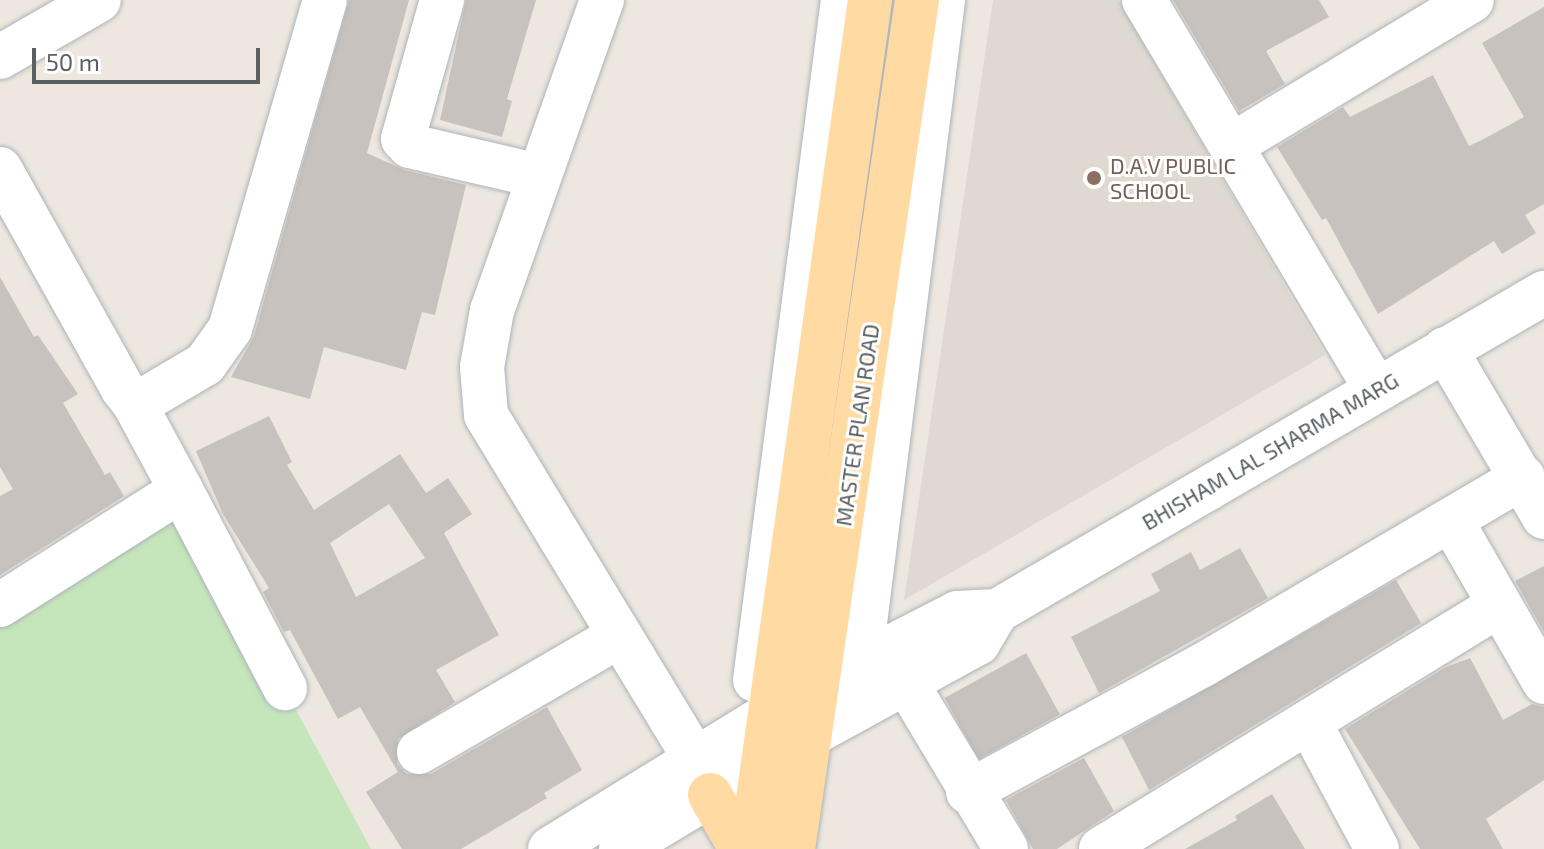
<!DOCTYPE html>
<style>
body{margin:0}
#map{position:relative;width:1544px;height:849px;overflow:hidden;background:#ede7e0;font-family:"Exo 2",sans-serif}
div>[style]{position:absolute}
.education>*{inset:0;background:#dfd9d1}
.green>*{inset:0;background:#c5e6bb}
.building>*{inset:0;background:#c8c2be;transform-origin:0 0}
.roads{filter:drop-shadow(0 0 2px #aeb4b7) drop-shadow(0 0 2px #aeb4b7)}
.minor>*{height:44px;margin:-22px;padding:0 22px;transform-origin:22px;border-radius:22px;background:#fff}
.major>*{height:44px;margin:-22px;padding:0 22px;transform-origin:22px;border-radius:22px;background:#ffdba3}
.dots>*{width:22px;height:22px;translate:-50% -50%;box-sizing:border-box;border:4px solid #fff;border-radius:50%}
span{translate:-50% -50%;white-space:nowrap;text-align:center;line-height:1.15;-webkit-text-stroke:6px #fff;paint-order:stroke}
.education-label{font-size:22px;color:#785e54}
.left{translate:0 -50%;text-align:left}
.street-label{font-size:22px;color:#595f62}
.scale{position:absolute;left:32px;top:48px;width:228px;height:36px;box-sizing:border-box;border:4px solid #595f62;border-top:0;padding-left:10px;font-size:24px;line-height:28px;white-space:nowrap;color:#595f62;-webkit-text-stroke:6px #fff;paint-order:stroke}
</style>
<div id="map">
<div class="education">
<i style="clip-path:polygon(993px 0,1118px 0,1325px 355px,904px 600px)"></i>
</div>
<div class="green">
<i style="clip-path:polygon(176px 487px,371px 849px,0 849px,0 599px)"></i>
</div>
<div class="building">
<i style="clip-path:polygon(349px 0,409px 0,367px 153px,404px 170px,466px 185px,435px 315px,422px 312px,406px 370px,324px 347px,310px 399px,231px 377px,254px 336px)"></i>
<i style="clip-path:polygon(466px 0,536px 0,507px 99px,512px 101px,502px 137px,440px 120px)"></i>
<i style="clip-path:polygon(1173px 0,1319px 0,1329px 17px,1266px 51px,1285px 84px,1239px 111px)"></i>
<i style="clip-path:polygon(1544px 7px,1544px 204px,1525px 215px,1536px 233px,1502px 254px,1494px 241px,1378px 314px,1326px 218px,1322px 220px,1277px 147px,1343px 107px,1350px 117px,1433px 75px,1469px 146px,1480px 141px,1524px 117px,1482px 43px)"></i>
<i style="clip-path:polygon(0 277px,34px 337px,38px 335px,78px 394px,63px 403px,105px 475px,110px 472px,124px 496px,0 575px,0 496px,13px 489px,0 467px)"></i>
<i style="clip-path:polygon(evenodd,269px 416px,292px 462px,287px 465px,314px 510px,400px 454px,426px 493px,448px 478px,472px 514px,444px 533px,499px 635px,436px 670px,455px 702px,398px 739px,397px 764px,407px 774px,431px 774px,547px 707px,582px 770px,544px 793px,547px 798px,461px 849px,402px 849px,366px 792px,398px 772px,360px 707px,338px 719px,290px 630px,284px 632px,263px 592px,269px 588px,223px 514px,196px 451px,269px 416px,389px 504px,425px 558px,356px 597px,330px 543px,389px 504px)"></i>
<i style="clip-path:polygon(1240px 548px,1268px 598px,1099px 693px,1071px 637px,1160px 591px,1151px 574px,1191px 552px,1200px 570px)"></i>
<i style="clip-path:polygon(1544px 566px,1544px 632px,1515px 581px)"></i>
<i style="clip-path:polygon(1396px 580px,1421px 623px,1149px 790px,1122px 737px)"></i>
<i style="left:1026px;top:653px;width:70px;height:93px;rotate:61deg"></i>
<i style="clip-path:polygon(1470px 658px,1503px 720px,1532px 704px,1544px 707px,1544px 780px,1486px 819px,1503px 849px,1420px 849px,1345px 729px,1446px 667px)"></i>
<i style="clip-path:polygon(1084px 758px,1114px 811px,1057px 849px,1033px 849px,1006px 800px)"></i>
<i style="clip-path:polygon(1272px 794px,1305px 849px,1185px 849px,1237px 820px,1235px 816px)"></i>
</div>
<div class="roads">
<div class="minor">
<i style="left:442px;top:0;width:144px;rotate:105.7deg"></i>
<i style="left:403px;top:139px;width:10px;rotate:45deg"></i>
<i style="left:410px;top:146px;width:132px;rotate:13.1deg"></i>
<i style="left:602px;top:0;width:329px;rotate:109.5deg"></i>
<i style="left:492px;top:310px;width:58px;rotate:100deg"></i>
<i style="left:482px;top:367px;width:48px;rotate:85.2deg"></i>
<i style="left:486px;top:415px;width:403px;rotate:58.7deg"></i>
<i style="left:695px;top:759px;width:39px;rotate:67deg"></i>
<i style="left:1144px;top:0;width:453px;rotate:59.2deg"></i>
<i style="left:0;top:57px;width:114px;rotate:-29.9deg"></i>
<i style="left:1232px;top:145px;width:280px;rotate:-31.1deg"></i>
<i style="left:0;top:169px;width:252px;rotate:60.8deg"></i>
<i style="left:123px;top:389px;width:18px;rotate:52deg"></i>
<i style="left:134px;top:403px;width:16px;rotate:-22deg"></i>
<i style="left:149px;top:397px;width:65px;rotate:-30.5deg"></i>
<i style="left:205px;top:364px;width:43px;rotate:-54.5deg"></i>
<i style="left:230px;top:329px;width:342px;rotate:-73.9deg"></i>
<i style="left:1445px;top:349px;width:195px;rotate:59.5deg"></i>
<i style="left:134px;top:403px;width:99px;rotate:61.6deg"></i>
<i style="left:1451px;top:520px;width:187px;rotate:60.1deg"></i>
<i style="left:0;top:605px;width:214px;rotate:-32.4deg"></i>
<i style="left:181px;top:490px;width:224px;rotate:62.3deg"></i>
<i style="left:860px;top:663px;width:668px;rotate:-82.86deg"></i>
<i style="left:755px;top:680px;width:686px;rotate:-82.63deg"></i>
<i style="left:907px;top:684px;width:192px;rotate:59deg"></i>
<i style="left:1309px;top:722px;width:144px;rotate:61.8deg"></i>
<i style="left:419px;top:752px;width:231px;rotate:-30.1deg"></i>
<i style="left:968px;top:792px;width:267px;rotate:-28.4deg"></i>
<i style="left:1203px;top:665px;width:371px;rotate:-30.4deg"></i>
<i style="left:550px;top:849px;width:313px;rotate:-31.6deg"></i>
<i style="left:817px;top:685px;width:157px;rotate:-27.2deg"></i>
<i style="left:957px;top:613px;width:40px;rotate:-2.9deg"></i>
<i style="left:621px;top:849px;width:221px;rotate:-31.1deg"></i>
<i style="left:810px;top:735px;width:192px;rotate:-28.7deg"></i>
<i style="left:978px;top:643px;width:37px;rotate:-59deg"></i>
<i style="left:997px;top:611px;width:633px;rotate:-30.17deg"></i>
<i style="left:1101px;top:849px;width:467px;rotate:-31.5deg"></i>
</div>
<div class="major">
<i style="left:710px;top:795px;width:62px;rotate:60.1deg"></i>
<i style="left:751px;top:849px;width:857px;rotate:-82.02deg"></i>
<i style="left:793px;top:849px;width:858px;rotate:-81.69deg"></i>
</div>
</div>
<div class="dots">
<i style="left:1094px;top:178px;background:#8d6e63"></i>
</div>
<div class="education-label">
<span class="left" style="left:1110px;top:178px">D.A.V PUBLIC<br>SCHOOL</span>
</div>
<div class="street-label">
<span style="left:857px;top:425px;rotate:-82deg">MASTER PLAN ROAD</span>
<span style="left:1270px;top:451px;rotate:-30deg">BHISHAM LAL SHARMA MARG</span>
</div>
<div class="scale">50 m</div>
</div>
